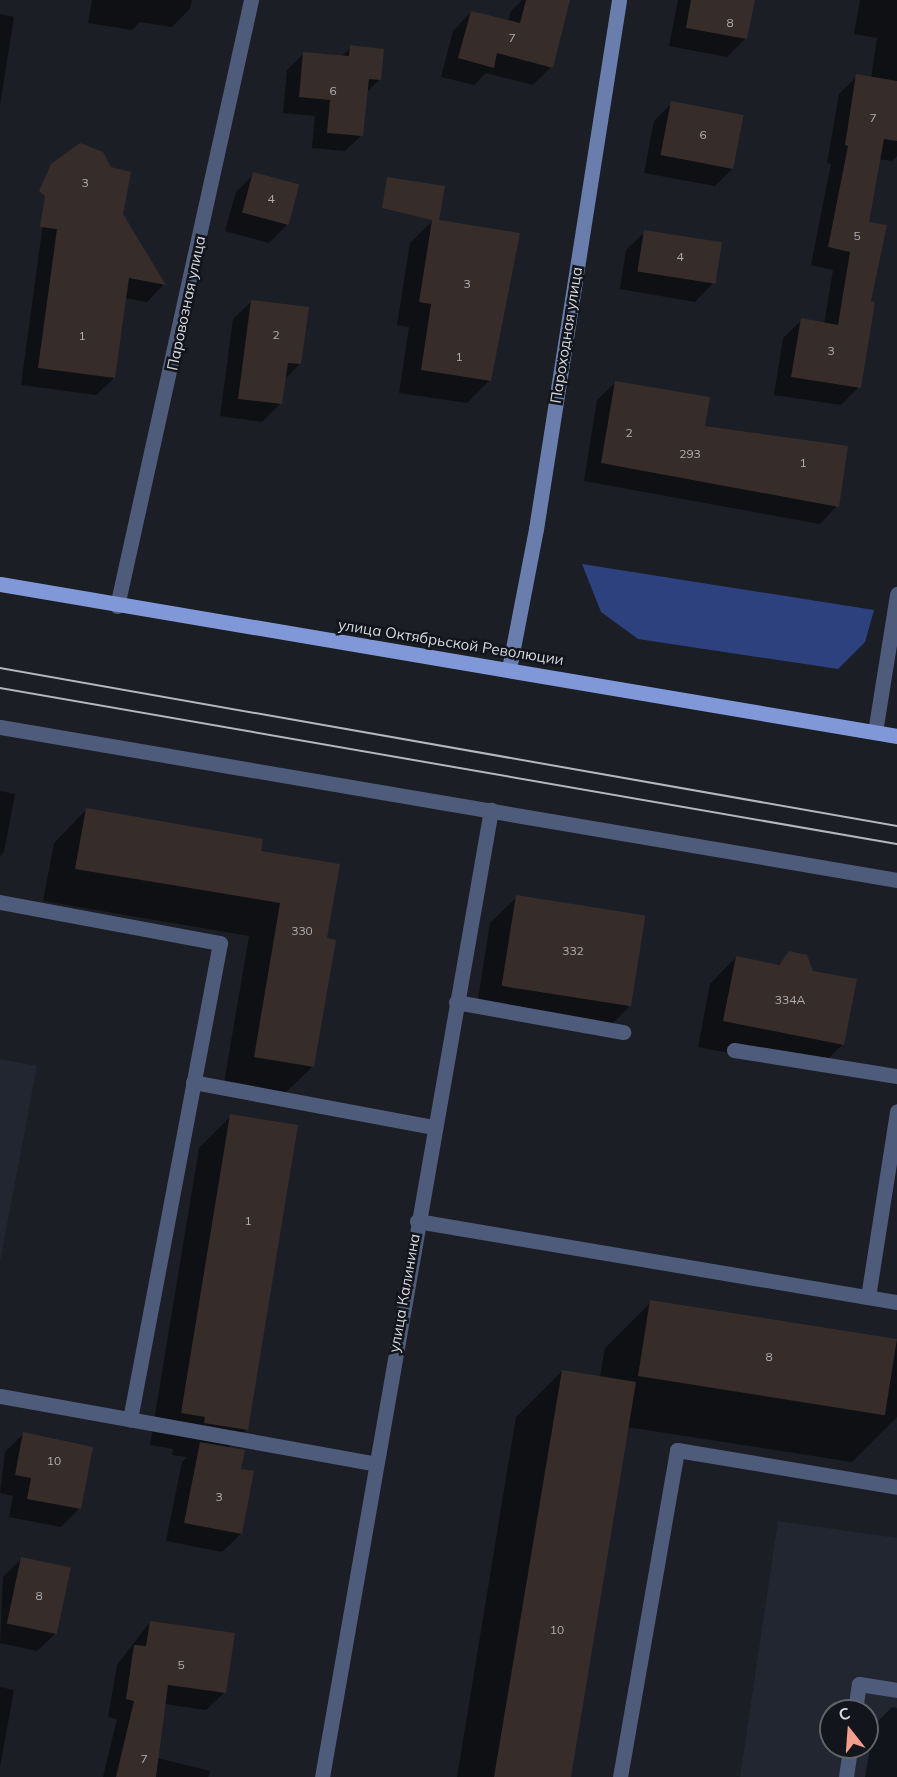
<!DOCTYPE html>
<meta charset="utf-8">
<style>
body{margin:0}
#map{position:relative;width:897px;height:1777px;overflow:hidden;background:#1b1e24;font-family:Mulish,sans-serif}
div>[style]{position:absolute}
.built>*{inset:0;background:#212631}
.green>*{inset:0;background:#2d417e}
.shadow>*{inset:0;background:#0007}
.building>*{inset:0;background:#362d2b;transform-origin:0 0}
.service>*{height:15px;margin:-7.5px;padding:0 7.5px;transform-origin:7.5px;border-radius:7.5px;background:#4f5b7a}
.minor>*{height:15px;margin:-7.5px;padding:0 7.5px;transform-origin:7.5px;border-radius:7.5px;background:#4f5b7a}
.secondary>*{height:15px;margin:-7.5px;padding:0 7.5px;transform-origin:7.5px;border-radius:7.5px;background:#6a7eae}
.primary>*{height:15px;margin:-7.5px;padding:0 7.5px;transform-origin:7.5px;border-radius:7.5px;background:#8098d8}
.tram>*{height:1.5px;margin:-0.75px;padding:0 0.75px;transform-origin:0.75px;border-radius:0.75px;background:#b5b7bc}
span{translate:-50% -50%;white-space:nowrap;text-align:center;line-height:1.15;-webkit-text-stroke:5px #12151b;paint-order:stroke}
.number-label{font-size:12px;color:#afaeb1}
.number-label span{-webkit-text-stroke-width:0}
.street-label{font-size:15px;color:#d7d9de}
.north{position:absolute;left:819px;top:1699px;width:60px;height:60px;box-sizing:border-box;background:#12151b;border:2px solid #616369;border-radius:50%;rotate:343deg;font-size:16px;font-weight:700;line-height:24px;text-align:center;color:#d7d9de}
.north::after{content:'';display:block;margin:auto;width:21px;height:27px;background:#f49d8b;clip-path:polygon(50% 0,100% 100%,50% 72%,0 100%)}
</style>
<div id="map">
<div class="built">
<i style="clip-path:polygon(0 1059px,37px 1066px,0 1262px)"></i>
<i style="clip-path:polygon(evenodd,778px 1521px,897px 1538px,897px 1777px,740px 1777px,778px 1521px,831px 1711px,867px 1711px,867px 1747px,831px 1747px,831px 1711px)"></i>
</div>
<div class="green">
<i style="clip-path:polygon(582px 564px,874px 610px,865px 642px,838px 669px,638px 639px,601px 612px)"></i>
</div>
<div class="shadow">
<i style="clip-path:polygon(92px 0,192px 0,190px 9px,172px 27px,140px 22px,132px 30px,88px 23px)"></i>
<i style="clip-path:polygon(522px 0,558px 0,551px 67px,533px 85px,486px 73px,474px 85px,441px 77px,453px 31px,471px 12px,508px 21px,511px 11px)"></i>
<i style="clip-path:polygon(678px 0,753px 0,745px 39px,727px 57px,669px 46px)"></i>
<i style="clip-path:polygon(860px 0,897px 0,897px 156px,892px 161px,879px 159px,867px 223px,869px 303px,859px 387px,841px 405px,774px 395px,783px 338px,802px 320px,824px 324px,833px 270px,811px 265px,831px 164px,827px 163px,839px 94px,857px 76px,871px 78px,877px 38px,854px 34px)"></i>
<i style="clip-path:polygon(0 14px,14px 17px,0 105px)"></i>
<i style="clip-path:polygon(351px 47px,379px 80px,366px 93px,362px 135px,345px 151px,312px 148px,315px 116px,283px 113px,287px 70px,304px 53px,341px 57px)"></i>
<i style="clip-path:polygon(672px 103px,743px 116px,733px 168px,715px 186px,644px 173px,654px 121px)"></i>
<i style="clip-path:polygon(50px 172px,122px 214px,164px 284px,147px 302px,125px 298px,114px 378px,96px 395px,21px 385px)"></i>
<i style="clip-path:polygon(254px 174px,297px 185px,287px 225px,269px 243px,225px 231px,236px 192px)"></i>
<i style="clip-path:polygon(433px 220px,490px 380px,467px 403px,399px 393px,409px 327px,397px 325px,410px 243px)"></i>
<i style="clip-path:polygon(645px 232px,713px 283px,695px 302px,620px 289px,626px 250px)"></i>
<i style="clip-path:polygon(252px 301px,300px 364px,284px 380px,280px 404px,262px 422px,220px 416px,233px 319px)"></i>
<i style="clip-path:polygon(615px 383px,703px 428px,837px 506px,820px 524px,584px 481px,597px 400px)"></i>
<i style="clip-path:polygon(0 791px,15px 794px,4px 852px,0 856px)"></i>
<i style="clip-path:polygon(86px 810px,259px 852px,325px 940px,313px 1066px,280px 1098px,223px 1089px,249px 936px,43px 901px,54px 843px)"></i>
<i style="clip-path:polygon(517px 897px,629px 1007px,603px 1033px,476px 1012px,490px 923px)"></i>
<i style="clip-path:polygon(790px 952px,843px 1044px,817px 1070px,698px 1047px,710px 984px,736px 957px,777px 966px)"></i>
<i style="clip-path:polygon(231px 1116px,296px 1126px,246px 1430px,228px 1448px,240px 1470px,241px 1534px,222px 1552px,166px 1541px,182px 1462px,187px 1457px,172px 1455px,173px 1449px,150px 1445px,199px 1148px)"></i>
<i style="clip-path:polygon(651px 1302px,897px 1340px,897px 1417px,852px 1462px,627px 1427px,569px 1777px,457px 1777px,516px 1417px,562px 1371px,600px 1377px,605px 1348px)"></i>
<i style="clip-path:polygon(23px 1434px,92px 1448px,79px 1509px,61px 1527px,9px 1517px,13px 1496px,0 1493px,5px 1452px)"></i>
<i style="clip-path:polygon(21px 1559px,56px 1633px,37px 1651px,0 1643px,3px 1577px)"></i>
<i style="clip-path:polygon(150px 1622px,225px 1692px,206px 1710px,164px 1704px,157px 1758px,210px 1771px,208px 1777px,103px 1777px,117px 1719px,108px 1717px,117px 1665px)"></i>
<i style="clip-path:polygon(0 1687px,14px 1690px,0 1767px)"></i>
<i style="clip-path:polygon(892px 1707px,897px 1708px,897px 1777px,865px 1777px,874px 1725px)"></i>
</div>
<div class="building">
<i style="clip-path:polygon(526px 0,570px 0,553px 68px,497px 53px,494px 68px,458px 58px,471px 11px,520px 23px)"></i>
<i style="clip-path:polygon(691px 0,755px 0,747px 39px,686px 28px)"></i>
<i style="clip-path:polygon(350px 45px,384px 49px,381px 80px,369px 79px,363px 136px,327px 133px,330px 100px,299px 97px,303px 52px,349px 56px)"></i>
<i style="clip-path:polygon(856px 74px,897px 81px,897px 141px,884px 139px,869px 222px,887px 225px,871px 301px,875px 302px,861px 388px,791px 377px,801px 318px,838px 325px,850px 252px,828px 247px,848px 146px,845px 145px)"></i>
<i style="left:671px;top:101px;width:74px;height:55px;rotate:11deg"></i>
<i style="clip-path:polygon(80px 143px,103px 152px,111px 167px,131px 172px,123px 214px,166px 285px,129px 278px,115px 378px,38px 368px,57px 229px,40px 227px,45px 196px,39px 191px,51px 164px)"></i>
<i style="left:253px;top:172px;width:48px;height:42px;rotate:15deg"></i>
<i style="clip-path:polygon(387px 177px,445px 186px,439px 220px,520px 233px,491px 381px,421px 370px,431px 304px,419px 302px,432px 220px,382px 208px)"></i>
<i style="left:644px;top:230px;width:79px;height:42px;rotate:9deg"></i>
<i style="clip-path:polygon(251px 300px,309px 307px,301px 364px,288px 363px,282px 404px,238px 399px)"></i>
<i style="clip-path:polygon(615px 381px,710px 397px,705px 426px,848px 446px,839px 507px,601px 463px)"></i>
<i style="clip-path:polygon(86px 808px,263px 839px,261px 851px,340px 864px,327px 938px,336px 940px,314px 1067px,254px 1057px,280px 903px,75px 869px)"></i>
<i style="left:516px;top:895px;width:131px;height:92px;rotate:9deg"></i>
<i style="clip-path:polygon(789px 951px,807px 955px,813px 971px,857px 979px,844px 1045px,723px 1021px,736px 956px,779px 965px)"></i>
<i style="clip-path:polygon(230px 1114px,298px 1125px,248px 1430px,204px 1423px,205px 1417px,181px 1413px)"></i>
<i style="left:650px;top:1300px;width:250px;height:77px;rotate:9deg"></i>
<i style="clip-path:polygon(562px 1370px,636px 1382px,585px 1693px,571px 1777px,494px 1777px)"></i>
<i style="clip-path:polygon(23px 1432px,93px 1447px,81px 1509px,27px 1499px,31px 1478px,15px 1475px)"></i>
<i style="clip-path:polygon(200px 1442px,245px 1450px,241px 1469px,254px 1471px,242px 1534px,184px 1523px)"></i>
<i style="left:21px;top:1557px;width:51px;height:68px;rotate:12deg"></i>
<i style="clip-path:polygon(150px 1621px,235px 1633px,226px 1693px,168px 1685px,156px 1777px,116px 1777px,134px 1701px,126px 1699px,134px 1645px,146px 1646px)"></i>
</div>
<div class="service">
<i style="left:0;top:902px;width:224px;rotate:10.6deg"></i>
<i style="left:220px;top:943px;width:485px;rotate:100.7deg"></i>
<i style="left:456px;top:1002px;width:170px;rotate:10.2deg"></i>
<i style="left:734px;top:1050px;width:165px;rotate:9.1deg"></i>
<i style="left:193px;top:1082px;width:245px;rotate:10.6deg"></i>
<i style="left:417px;top:1221px;width:487px;rotate:9.6deg"></i>
<i style="left:868px;top:1297px;width:188px;rotate:-81.1deg"></i>
<i style="left:855px;top:1711px;width:27px;rotate:-82deg"></i>
<i style="left:859px;top:1684px;width:38px;rotate:9deg"></i>
<i style="left:620px;top:1777px;width:332px;rotate:-80.1deg"></i>
<i style="left:677px;top:1450px;width:223px;rotate:9.5deg"></i>
<i style="left:846px;top:1777px;width:30px;rotate:-82deg"></i>
</div>
<div class="minor">
<i style="left:117px;top:606px;width:621px;rotate:-77.53deg"></i>
<i style="left:0;top:727px;width:910px;rotate:9.68deg"></i>
<i style="left:875px;top:732px;width:140px;rotate:-80.9deg"></i>
<i style="left:0;top:1396px;width:380px;rotate:10.2deg"></i>
<i style="left:322px;top:1777px;width:982px;rotate:-80.09deg"></i>
</div>
<div class="secondary">
<i style="left:509px;top:669px;width:143px;rotate:-79.1deg"></i>
<i style="left:536px;top:529px;width:535px;rotate:-81.08deg"></i>
</div>
<div class="primary">
<i style="left:0;top:584px;width:910px;rotate:9.62deg"></i>
</div>
<div class="tram">
<i style="left:0;top:668px;width:911px;rotate:9.99deg"></i>
<i style="left:0;top:688px;width:910px;rotate:9.87deg"></i>
</div>
<div class="number-label">
<span style="left:730px;top:23px">8</span>
<span style="left:512px;top:38px">7</span>
<span style="left:333px;top:91px">6</span>
<span style="left:873px;top:118px">7</span>
<span style="left:703px;top:135px">6</span>
<span style="left:85px;top:183px">3</span>
<span style="left:271px;top:199px">4</span>
<span style="left:857px;top:236px">5</span>
<span style="left:680px;top:257px">4</span>
<span style="left:467px;top:284px">3</span>
<span style="left:276px;top:335px">2</span>
<span style="left:82px;top:336px">1</span>
<span style="left:831px;top:351px">3</span>
<span style="left:459px;top:357px">1</span>
<span style="left:629px;top:433px">2</span>
<span style="left:690px;top:454px">293</span>
<span style="left:803px;top:463px">1</span>
<span style="left:302px;top:931px">330</span>
<span style="left:573px;top:951px">332</span>
<span style="left:790px;top:1000px">334А</span>
<span style="left:248px;top:1221px">1</span>
<span style="left:769px;top:1357px">8</span>
<span style="left:54px;top:1461px">10</span>
<span style="left:219px;top:1497px">3</span>
<span style="left:39px;top:1596px">8</span>
<span style="left:557px;top:1630px">10</span>
<span style="left:181px;top:1665px">5</span>
<span style="left:144px;top:1759px">7</span>
</div>
<div class="street-label">
<span style="left:186px;top:303px;rotate:-78deg">Паровозная улица</span>
<span style="left:566px;top:335px;rotate:-81deg">Пароходная улица</span>
<span style="left:451px;top:642px;rotate:9deg">улица Октябрьской Революции</span>
<span style="left:404px;top:1293px;rotate:-80deg">улица Калинина</span>
</div>
<div class="north">С</div>
</div>
